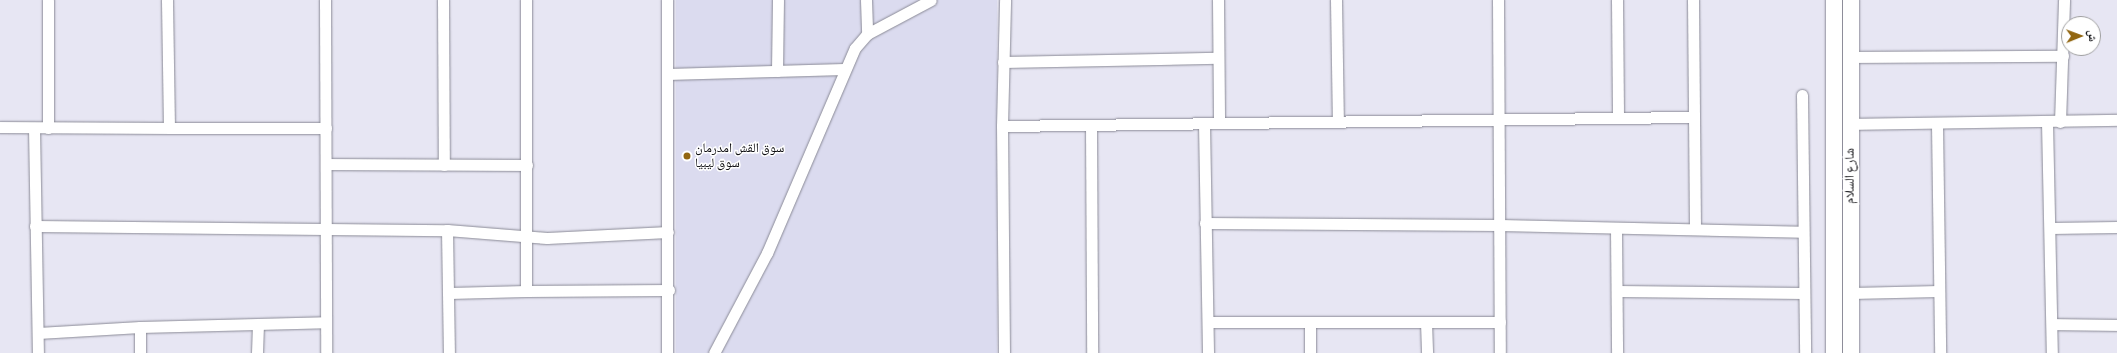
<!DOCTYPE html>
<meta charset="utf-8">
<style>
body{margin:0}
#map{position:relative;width:2117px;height:353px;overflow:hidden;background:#e7e6f3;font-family:"Source Sans 3","Noto Naskh Arabic",sans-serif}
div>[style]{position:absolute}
.built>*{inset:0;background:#dbdbef;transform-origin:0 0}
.roads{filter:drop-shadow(0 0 1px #8a8a96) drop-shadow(0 0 1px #8a8a96)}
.minor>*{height:11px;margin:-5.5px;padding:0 5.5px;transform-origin:5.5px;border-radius:5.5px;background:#fff}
.secondary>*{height:16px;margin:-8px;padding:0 8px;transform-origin:8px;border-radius:8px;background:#fff}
.dots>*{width:11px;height:11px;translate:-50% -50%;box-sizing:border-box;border:2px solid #fff;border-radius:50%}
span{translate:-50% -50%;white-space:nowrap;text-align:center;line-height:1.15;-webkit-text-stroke:3px #fff;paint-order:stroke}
.poi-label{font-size:13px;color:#0e0e12}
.left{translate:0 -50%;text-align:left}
.street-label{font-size:13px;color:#0e0e12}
.north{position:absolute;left:2061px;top:16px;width:40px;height:40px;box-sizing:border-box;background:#fff;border:1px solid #9f9fa0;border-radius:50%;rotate:89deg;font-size:11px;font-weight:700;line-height:16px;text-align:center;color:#0e0e12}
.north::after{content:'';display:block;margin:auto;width:14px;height:18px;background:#926611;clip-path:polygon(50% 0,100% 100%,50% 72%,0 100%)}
</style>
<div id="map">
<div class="built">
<i style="left:676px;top:0;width:321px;height:353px"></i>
</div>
<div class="roads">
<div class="minor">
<i style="left:325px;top:0;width:353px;rotate:89.8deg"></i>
<i style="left:443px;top:0;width:165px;rotate:89.7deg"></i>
<i style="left:667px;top:0;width:353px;rotate:90deg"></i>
<i style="left:866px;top:0;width:34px;rotate:88deg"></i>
<i style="left:1218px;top:0;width:123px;rotate:89.5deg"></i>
<i style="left:1336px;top:0;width:122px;rotate:89.1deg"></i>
<i style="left:1498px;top:0;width:353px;rotate:89.7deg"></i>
<i style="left:1617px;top:0;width:118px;rotate:89.5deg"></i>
<i style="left:1693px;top:0;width:229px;rotate:89.5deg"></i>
<i style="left:1851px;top:57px;width:212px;rotate:-0.3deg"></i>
<i style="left:1003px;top:62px;width:215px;rotate:-1.1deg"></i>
<i style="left:777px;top:71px;width:71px;rotate:-89.2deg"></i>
<i style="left:667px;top:74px;width:177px;rotate:-1.6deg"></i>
<i style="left:1802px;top:95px;width:258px;rotate:89.3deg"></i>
<i style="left:2047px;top:122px;width:231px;rotate:88.8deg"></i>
<i style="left:2060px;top:122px;width:122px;rotate:-88.1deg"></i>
<i style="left:1204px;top:123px;width:230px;rotate:89deg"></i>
<i style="left:1850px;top:124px;width:267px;rotate:-0.9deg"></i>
<i style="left:1937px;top:124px;width:229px;rotate:89.2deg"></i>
<i style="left:1091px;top:125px;width:228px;rotate:89.7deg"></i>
<i style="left:1002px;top:126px;width:691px;rotate:-0.75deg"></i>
<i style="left:0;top:127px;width:169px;rotate:0.3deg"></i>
<i style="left:169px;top:128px;width:128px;rotate:-90.9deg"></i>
<i style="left:34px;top:128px;width:225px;rotate:89deg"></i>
<i style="left:48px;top:128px;width:128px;rotate:-90deg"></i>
<i style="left:169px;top:128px;width:157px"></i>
<i style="left:327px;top:164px;width:200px;rotate:0.3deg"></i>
<i style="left:1205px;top:223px;width:295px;rotate:0.4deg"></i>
<i style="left:1500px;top:225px;width:302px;rotate:1.3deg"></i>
<i style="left:35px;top:226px;width:412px;rotate:0.6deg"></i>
<i style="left:447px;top:230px;width:100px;rotate:4.6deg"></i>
<i style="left:547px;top:238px;width:121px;rotate:-2.8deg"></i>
<i style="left:2050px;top:228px;width:67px;rotate:-0.9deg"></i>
<i style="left:1616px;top:229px;width:124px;rotate:89.5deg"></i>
<i style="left:447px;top:230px;width:123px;rotate:89.1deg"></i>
<i style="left:526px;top:291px;width:143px;rotate:-0.4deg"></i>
<i style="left:1617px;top:291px;width:187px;rotate:0.6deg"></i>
<i style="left:449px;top:293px;width:77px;rotate:-1.5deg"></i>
<i style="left:526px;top:291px;width:291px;rotate:-90deg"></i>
<i style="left:1851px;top:293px;width:88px;rotate:-1.3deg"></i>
<i style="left:1208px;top:322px;width:292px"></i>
<i style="left:1426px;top:322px;width:31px;rotate:88deg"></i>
<i style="left:1310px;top:324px;width:29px;rotate:90deg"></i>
<i style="left:2052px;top:324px;width:65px;rotate:0.9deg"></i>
<i style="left:38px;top:333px;width:102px;rotate:-3.4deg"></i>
<i style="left:140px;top:327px;width:185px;rotate:-1.5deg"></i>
<i style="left:140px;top:353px;width:26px;rotate:-90deg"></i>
<i style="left:257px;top:353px;width:28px;rotate:-88deg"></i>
<i style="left:714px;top:353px;width:113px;rotate:-62.1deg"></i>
<i style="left:767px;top:253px;width:223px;rotate:-66.8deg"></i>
<i style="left:855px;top:48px;width:18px;rotate:-49deg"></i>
<i style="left:867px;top:34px;width:72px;rotate:-28deg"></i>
<i style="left:1004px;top:353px;width:227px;rotate:-90.5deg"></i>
<i style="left:1002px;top:126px;width:126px;rotate:-88.6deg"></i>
</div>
<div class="secondary">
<i style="left:1834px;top:353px;width:353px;rotate:-90deg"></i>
<i style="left:1851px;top:353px;width:353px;rotate:-90deg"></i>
</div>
</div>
<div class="dots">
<i style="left:687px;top:156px;background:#926611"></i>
</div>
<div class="poi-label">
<span class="left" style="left:695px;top:156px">سوق القش امدرمان<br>سوق ليبيا</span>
</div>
<div class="street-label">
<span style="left:1850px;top:176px;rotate:-90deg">شارع السلام</span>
</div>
<div class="north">ش</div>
</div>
